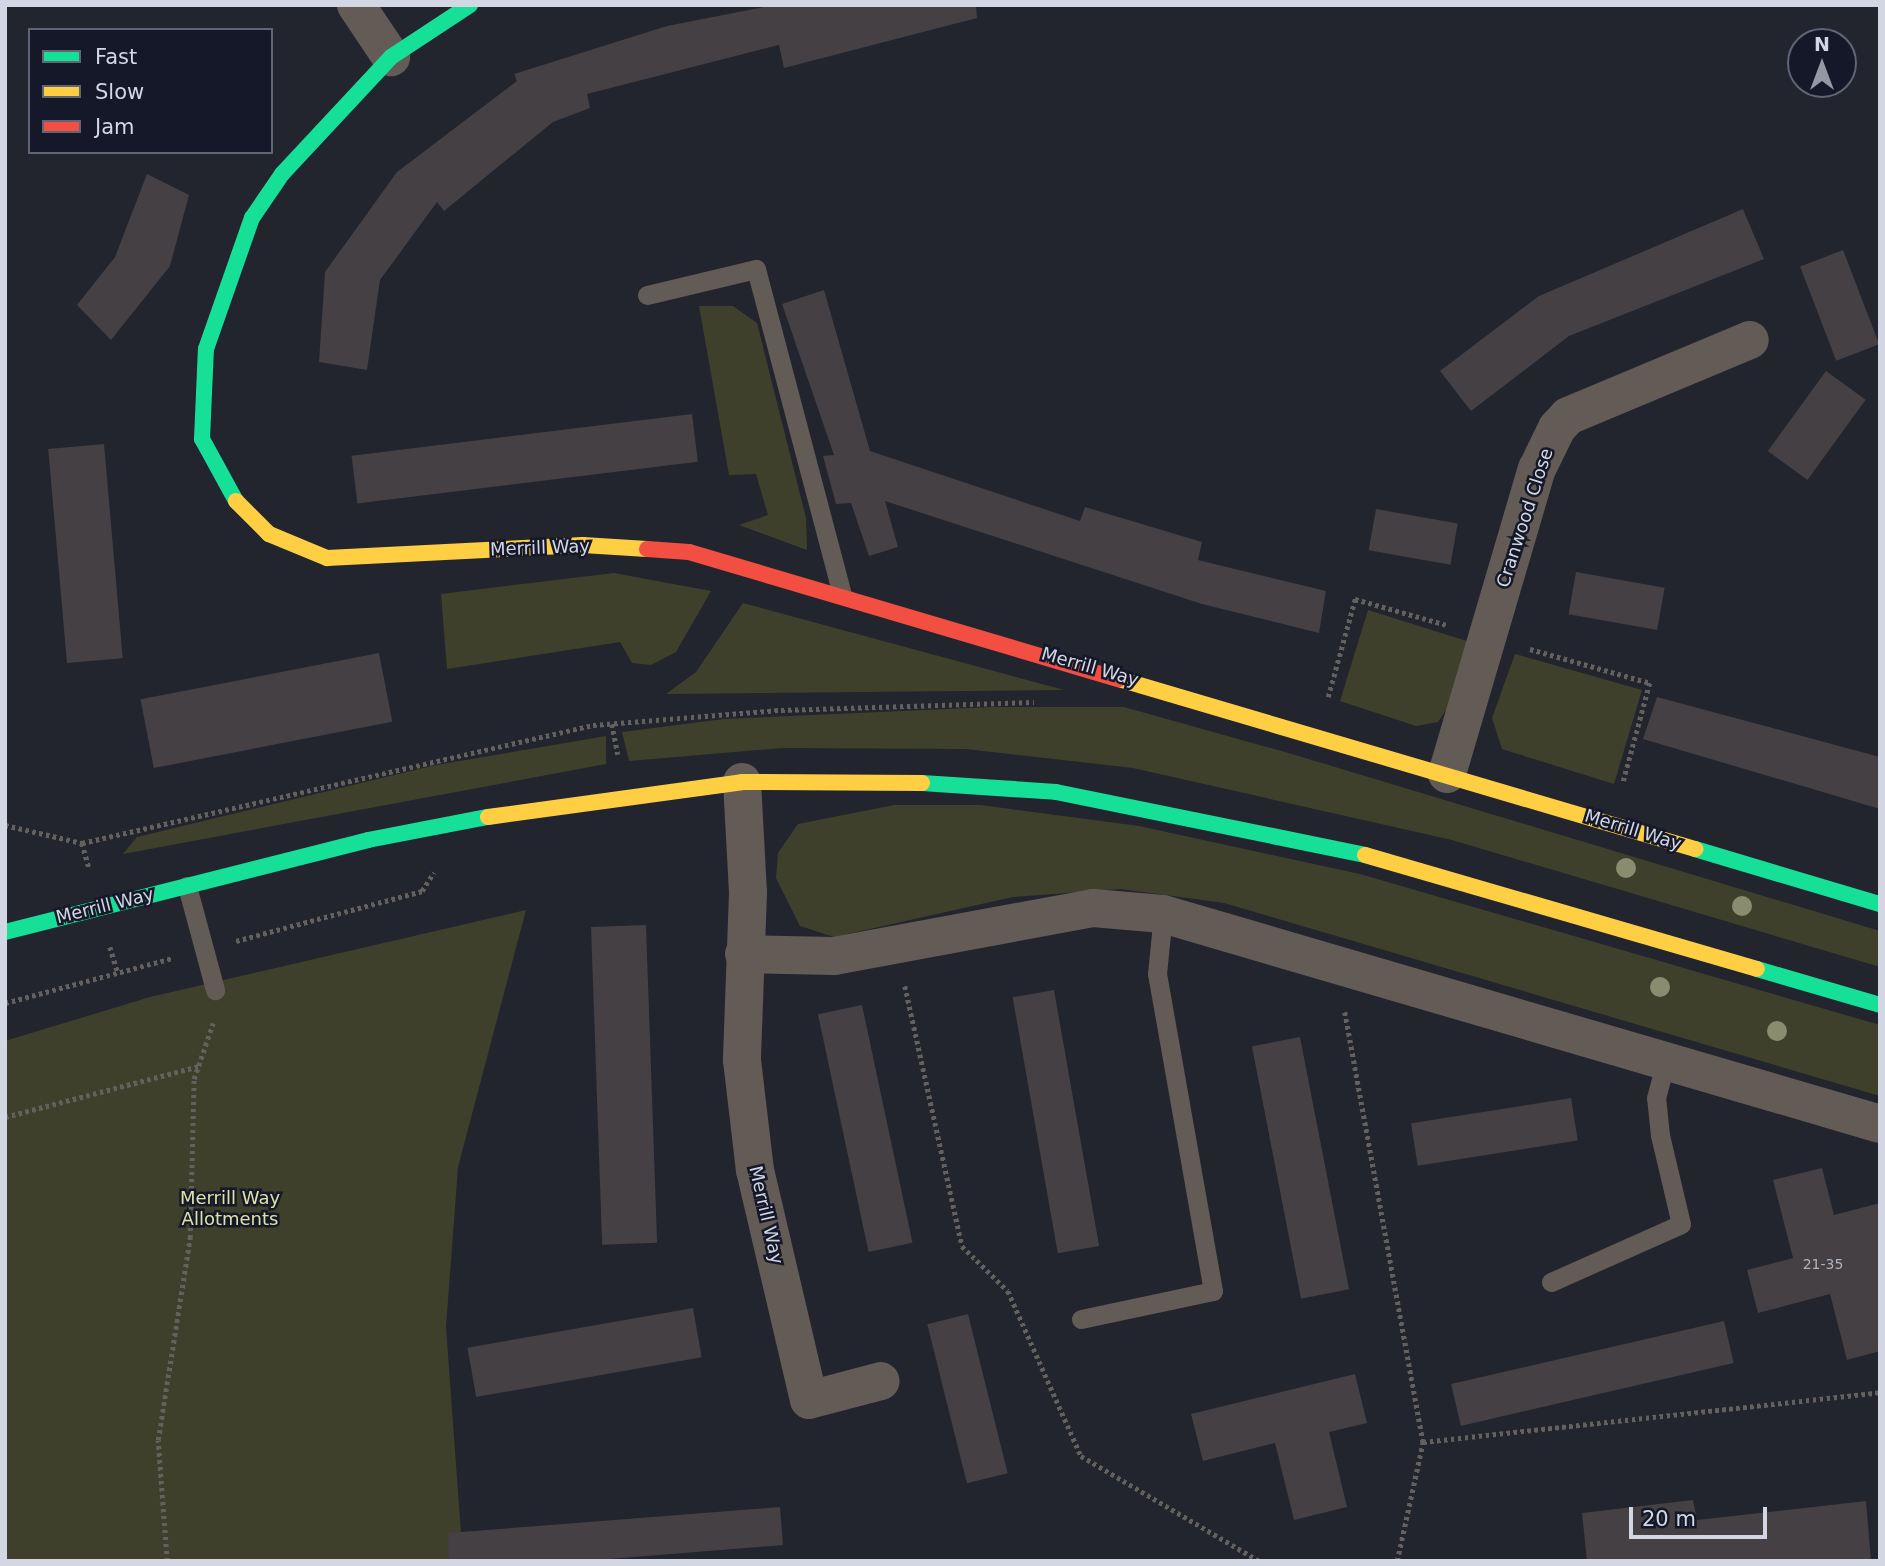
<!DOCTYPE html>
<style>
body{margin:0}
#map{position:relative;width:1885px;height:1566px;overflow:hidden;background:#22242e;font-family:"DejaVu Sans",sans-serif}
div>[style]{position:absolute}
.green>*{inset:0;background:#3f402b}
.building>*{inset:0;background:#444043;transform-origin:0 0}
.path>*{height:4.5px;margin-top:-2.25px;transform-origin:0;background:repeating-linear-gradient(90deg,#63605e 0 3.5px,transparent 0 7px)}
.lane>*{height:19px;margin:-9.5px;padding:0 9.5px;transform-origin:9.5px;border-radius:9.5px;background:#635b55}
.street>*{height:38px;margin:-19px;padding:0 19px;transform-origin:19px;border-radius:19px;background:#635b55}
.fast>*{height:16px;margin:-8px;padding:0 8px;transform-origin:8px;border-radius:8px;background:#16e098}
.slow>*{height:16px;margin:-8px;padding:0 8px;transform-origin:8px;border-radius:8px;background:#ffcf43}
.jam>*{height:16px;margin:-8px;padding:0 8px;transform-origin:8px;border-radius:8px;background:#f24e42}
.trees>*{width:20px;height:20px;margin:-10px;border-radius:50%;background:#8a8c6f}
span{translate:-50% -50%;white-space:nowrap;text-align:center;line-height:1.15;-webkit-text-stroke:5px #141829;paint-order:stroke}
.number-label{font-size:14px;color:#afb1bb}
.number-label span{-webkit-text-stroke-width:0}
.street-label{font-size:18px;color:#d3d7e3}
.park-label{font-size:18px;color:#dfe2a5}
.frame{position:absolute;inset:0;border:7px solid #d3d7e3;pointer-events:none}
.legend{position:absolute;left:28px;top:28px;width:245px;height:126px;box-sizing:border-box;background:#141829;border:2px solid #606473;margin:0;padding:9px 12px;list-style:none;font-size:21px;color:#d3d7e3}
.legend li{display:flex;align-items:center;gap:14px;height:35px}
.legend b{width:35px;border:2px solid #606473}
.north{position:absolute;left:1787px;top:28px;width:70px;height:70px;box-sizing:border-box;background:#141829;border:2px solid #606473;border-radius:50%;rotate:0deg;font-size:19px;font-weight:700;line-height:28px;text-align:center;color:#d3d7e3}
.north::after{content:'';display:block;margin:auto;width:24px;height:32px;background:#9598a4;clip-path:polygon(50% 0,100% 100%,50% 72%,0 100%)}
.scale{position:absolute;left:1629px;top:1507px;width:138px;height:32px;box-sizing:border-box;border:4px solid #d3d7e3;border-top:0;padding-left:9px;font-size:21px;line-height:24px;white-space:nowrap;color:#d3d7e3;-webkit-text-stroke:5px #141829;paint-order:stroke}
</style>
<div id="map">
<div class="green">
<i style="clip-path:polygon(699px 306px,733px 306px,757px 323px,806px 518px,807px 550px,739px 525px,768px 515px,756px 474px,729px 475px)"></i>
<i style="clip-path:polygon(614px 573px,711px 591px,676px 652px,651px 665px,632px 663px,620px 642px,447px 669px,441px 594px)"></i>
<i style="clip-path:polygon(743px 603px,1064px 690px,666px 694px,696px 672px)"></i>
<i style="clip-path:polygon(1368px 610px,1470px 642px,1453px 700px,1438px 722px,1416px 726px,1340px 701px)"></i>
<i style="clip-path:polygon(1515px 654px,1642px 690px,1614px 784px,1502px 749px,1492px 718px)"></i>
<i style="clip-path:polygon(992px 707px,1124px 707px,1292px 754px,1880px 931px,1880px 967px,1452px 840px,1133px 768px,966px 749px,783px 748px,629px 761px,622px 732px,724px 719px)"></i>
<i style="clip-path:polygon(606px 736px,606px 764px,123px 854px,137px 837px,436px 765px)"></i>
<i style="clip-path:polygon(894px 805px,981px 805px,1139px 826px,1360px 874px,1880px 1025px,1880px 1096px,1224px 903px,1121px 889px,1013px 897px,834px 937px,800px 926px,776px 878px,778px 853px,798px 824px)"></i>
<i style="clip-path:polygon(526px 910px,458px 1167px,446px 1327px,463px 1561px,5px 1561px,5px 1041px,150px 997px)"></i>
</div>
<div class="building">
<i style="clip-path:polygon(774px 5px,976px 5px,977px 18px,784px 68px,779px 45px,587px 94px,590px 108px,553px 122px,444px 211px,437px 202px,380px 280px,367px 370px,319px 362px,325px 272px,397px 172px,517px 81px,514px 74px,667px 26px)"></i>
<i style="clip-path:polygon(147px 174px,189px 195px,170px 266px,111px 340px,77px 305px,115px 257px)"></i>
<i style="clip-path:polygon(1743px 209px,1764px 259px,1569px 336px,1471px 411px,1440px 371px,1539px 296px)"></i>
<i style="left:1843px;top:250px;width:101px;height:46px;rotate:69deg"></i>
<i style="clip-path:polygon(824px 290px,870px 451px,1080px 521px,1085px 507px,1202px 542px,1198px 560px,1326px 591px,1319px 633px,1202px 604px,885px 501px,898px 547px,869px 556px,851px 503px,836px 504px,823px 456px,834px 455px,782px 304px)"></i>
<i style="left:1826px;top:371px;width:49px;height:99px;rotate:36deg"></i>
<i style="left:692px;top:414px;width:48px;height:343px;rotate:83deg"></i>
<i style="left:104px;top:444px;width:215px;height:56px;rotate:85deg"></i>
<i style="left:1376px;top:509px;width:83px;height:42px;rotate:10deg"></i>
<i style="left:1576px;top:572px;width:90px;height:43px;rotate:10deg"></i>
<i style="left:379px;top:653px;width:70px;height:243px;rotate:79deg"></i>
<i style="clip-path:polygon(1657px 697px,1880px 757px,1880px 809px,1643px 739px)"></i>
<i style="left:646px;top:925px;width:318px;height:55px;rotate:88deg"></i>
<i style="left:1054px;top:990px;width:260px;height:42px;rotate:80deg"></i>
<i style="left:862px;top:1005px;width:243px;height:45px;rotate:78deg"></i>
<i style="left:1300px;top:1037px;width:257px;height:49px;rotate:79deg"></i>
<i style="left:1571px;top:1098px;width:43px;height:162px;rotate:81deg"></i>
<i style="clip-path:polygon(1822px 1168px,1834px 1215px,1880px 1203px,1880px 1351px,1847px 1360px,1830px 1294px,1758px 1313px,1747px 1270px,1793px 1258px,1773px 1180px)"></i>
<i style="left:693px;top:1308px;width:50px;height:229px;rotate:80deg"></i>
<i style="left:968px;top:1314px;width:164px;height:42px;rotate:76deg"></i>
<i style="left:1724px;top:1321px;width:43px;height:280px;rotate:77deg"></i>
<i style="clip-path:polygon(1355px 1374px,1367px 1423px,1329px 1432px,1347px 1507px,1294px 1520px,1275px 1443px,1203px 1461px,1191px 1414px)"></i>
<i style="clip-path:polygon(1693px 1500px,1697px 1520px,1866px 1501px,1871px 1561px,1587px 1561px,1582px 1513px)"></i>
<i style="clip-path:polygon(780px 1507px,783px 1545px,585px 1561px,449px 1561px,448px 1533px)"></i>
</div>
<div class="path">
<i style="left:1530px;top:649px;width:125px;rotate:15.8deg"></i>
<i style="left:1650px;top:683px;width:104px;rotate:105.1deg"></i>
<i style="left:1328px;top:697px;width:102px;rotate:-74.6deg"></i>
<i style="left:1355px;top:599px;width:96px;rotate:15.8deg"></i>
<i style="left:612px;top:724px;width:31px;rotate:79deg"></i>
<i style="left:5px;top:825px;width:79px;rotate:13.2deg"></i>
<i style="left:82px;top:843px;width:26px;rotate:74deg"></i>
<i style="left:82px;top:843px;width:524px;rotate:-13deg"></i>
<i style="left:593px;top:725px;width:189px;rotate:-4.6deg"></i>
<i style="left:781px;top:710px;width:253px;rotate:-1.8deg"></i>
<i style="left:236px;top:941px;width:193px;rotate:-15deg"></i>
<i style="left:422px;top:891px;width:22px;rotate:-58deg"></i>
<i style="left:110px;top:947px;width:28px;rotate:73deg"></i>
<i style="left:905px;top:986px;width:266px;rotate:77.6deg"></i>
<i style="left:962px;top:1246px;width:64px;rotate:44.4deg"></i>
<i style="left:1008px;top:1291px;width:180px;rotate:66.1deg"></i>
<i style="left:1081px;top:1456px;width:207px;rotate:30.5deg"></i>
<i style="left:5px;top:1003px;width:174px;rotate:-15deg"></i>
<i style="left:1345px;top:1012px;width:437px;rotate:79.7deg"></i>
<i style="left:5px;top:1117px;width:201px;rotate:-14.7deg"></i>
<i style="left:167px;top:1561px;width:121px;rotate:-94.3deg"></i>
<i style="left:158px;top:1440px;width:205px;rotate:-81deg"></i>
<i style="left:190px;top:1238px;width:159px;rotate:-88.6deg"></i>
<i style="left:194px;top:1079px;width:59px;rotate:-71.3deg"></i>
<i style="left:1397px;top:1561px;width:122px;rotate:-77.7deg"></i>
<i style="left:1423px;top:1442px;width:460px;rotate:-6.2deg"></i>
</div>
<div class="lane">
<i style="left:647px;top:295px;width:112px;rotate:-13.4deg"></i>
<i style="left:756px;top:269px;width:336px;rotate:75.2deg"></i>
<i style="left:187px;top:886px;width:108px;rotate:74.9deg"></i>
<i style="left:1551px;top:1282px;width:142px;rotate:-24deg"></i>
<i style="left:1681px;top:1224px;width:91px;rotate:-103.3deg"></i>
<i style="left:1660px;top:1135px;width:37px;rotate:-96deg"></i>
<i style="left:1656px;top:1098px;width:39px;rotate:-75deg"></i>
<i style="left:1081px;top:1319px;width:135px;rotate:-12deg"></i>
<i style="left:1213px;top:1291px;width:322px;rotate:-100deg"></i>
<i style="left:1157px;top:974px;width:60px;rotate:-84.3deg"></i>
</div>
<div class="street">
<i style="left:356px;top:5px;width:63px;rotate:56.1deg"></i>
<i style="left:1447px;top:774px;width:318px;rotate:-73.6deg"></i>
<i style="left:1537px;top:469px;width:46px;rotate:-64deg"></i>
<i style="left:1557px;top:428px;width:16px;rotate:-47deg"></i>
<i style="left:1568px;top:416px;width:197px;rotate:-22.7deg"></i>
<i style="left:742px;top:782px;width:111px;rotate:86.9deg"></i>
<i style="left:748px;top:893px;width:167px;rotate:92.1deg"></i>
<i style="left:742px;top:1060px;width:111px;rotate:83.3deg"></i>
<i style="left:755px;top:1170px;width:236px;rotate:76.8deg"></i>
<i style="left:809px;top:1400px;width:74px;rotate:-14.8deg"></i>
<i style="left:744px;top:954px;width:90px;rotate:1.3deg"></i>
<i style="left:834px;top:956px;width:263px;rotate:-10.5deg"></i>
<i style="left:1093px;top:908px;width:70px;rotate:4.9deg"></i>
<i style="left:1163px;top:914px;width:747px;rotate:16.32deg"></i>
</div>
<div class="fast">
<i style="left:236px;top:501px;width:71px;rotate:-118.7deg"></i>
<i style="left:202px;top:439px;width:90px;rotate:-87.5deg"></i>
<i style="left:206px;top:349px;width:139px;rotate:-70.7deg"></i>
<i style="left:252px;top:218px;width:53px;rotate:-55.7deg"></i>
<i style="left:282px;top:174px;width:160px;rotate:-47deg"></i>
<i style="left:391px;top:57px;width:95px;rotate:-33.4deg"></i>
<i style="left:922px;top:783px;width:134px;rotate:3.8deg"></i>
<i style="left:1056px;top:792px;width:315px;rotate:11.5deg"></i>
<i style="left:1695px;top:849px;width:193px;rotate:16.6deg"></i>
<i style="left:5px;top:932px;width:374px;rotate:-14.2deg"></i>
<i style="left:368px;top:840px;width:122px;rotate:-10.9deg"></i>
<i style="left:1757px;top:969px;width:128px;rotate:16.3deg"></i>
</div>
<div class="slow">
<i style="left:236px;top:501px;width:47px;rotate:45deg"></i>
<i style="left:269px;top:534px;width:63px;rotate:22.5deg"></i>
<i style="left:327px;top:558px;width:256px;rotate:-2.9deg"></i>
<i style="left:583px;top:545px;width:64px;rotate:3.6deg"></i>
<i style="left:1119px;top:679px;width:601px;rotate:16.44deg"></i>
<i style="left:488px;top:817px;width:256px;rotate:-7.8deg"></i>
<i style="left:742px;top:782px;width:180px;rotate:0.3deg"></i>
<i style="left:1365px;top:855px;width:408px;rotate:16.2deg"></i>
</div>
<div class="jam">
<i style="left:647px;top:549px;width:42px;rotate:4.1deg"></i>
<i style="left:689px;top:552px;width:448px;rotate:16.5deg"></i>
</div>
<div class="trees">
<i style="left:1626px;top:868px"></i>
<i style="left:1742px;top:906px"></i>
<i style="left:1660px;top:987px"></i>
<i style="left:1777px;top:1031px"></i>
</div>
<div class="number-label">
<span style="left:1823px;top:1264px">21-35</span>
</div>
<div class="street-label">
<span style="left:1525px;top:518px;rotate:-72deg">Cranwood Close</span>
<span style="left:540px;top:548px;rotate:-2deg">Merrill Way</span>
<span style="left:1090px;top:667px;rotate:16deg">Merrill Way</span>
<span style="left:1633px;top:830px;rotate:17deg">Merrill Way</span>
<span style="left:105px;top:906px;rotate:-14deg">Merrill Way</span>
<span style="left:766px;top:1215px;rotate:77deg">Merrill Way</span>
</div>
<div class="park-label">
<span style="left:230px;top:1209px">Merrill Way<br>Allotments</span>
</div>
<div class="frame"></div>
<ul class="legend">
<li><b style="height:9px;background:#16e098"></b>Fast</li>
<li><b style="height:9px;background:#ffcf43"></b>Slow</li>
<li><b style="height:9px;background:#f24e42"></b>Jam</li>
</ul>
<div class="north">N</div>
<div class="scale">20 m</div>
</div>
